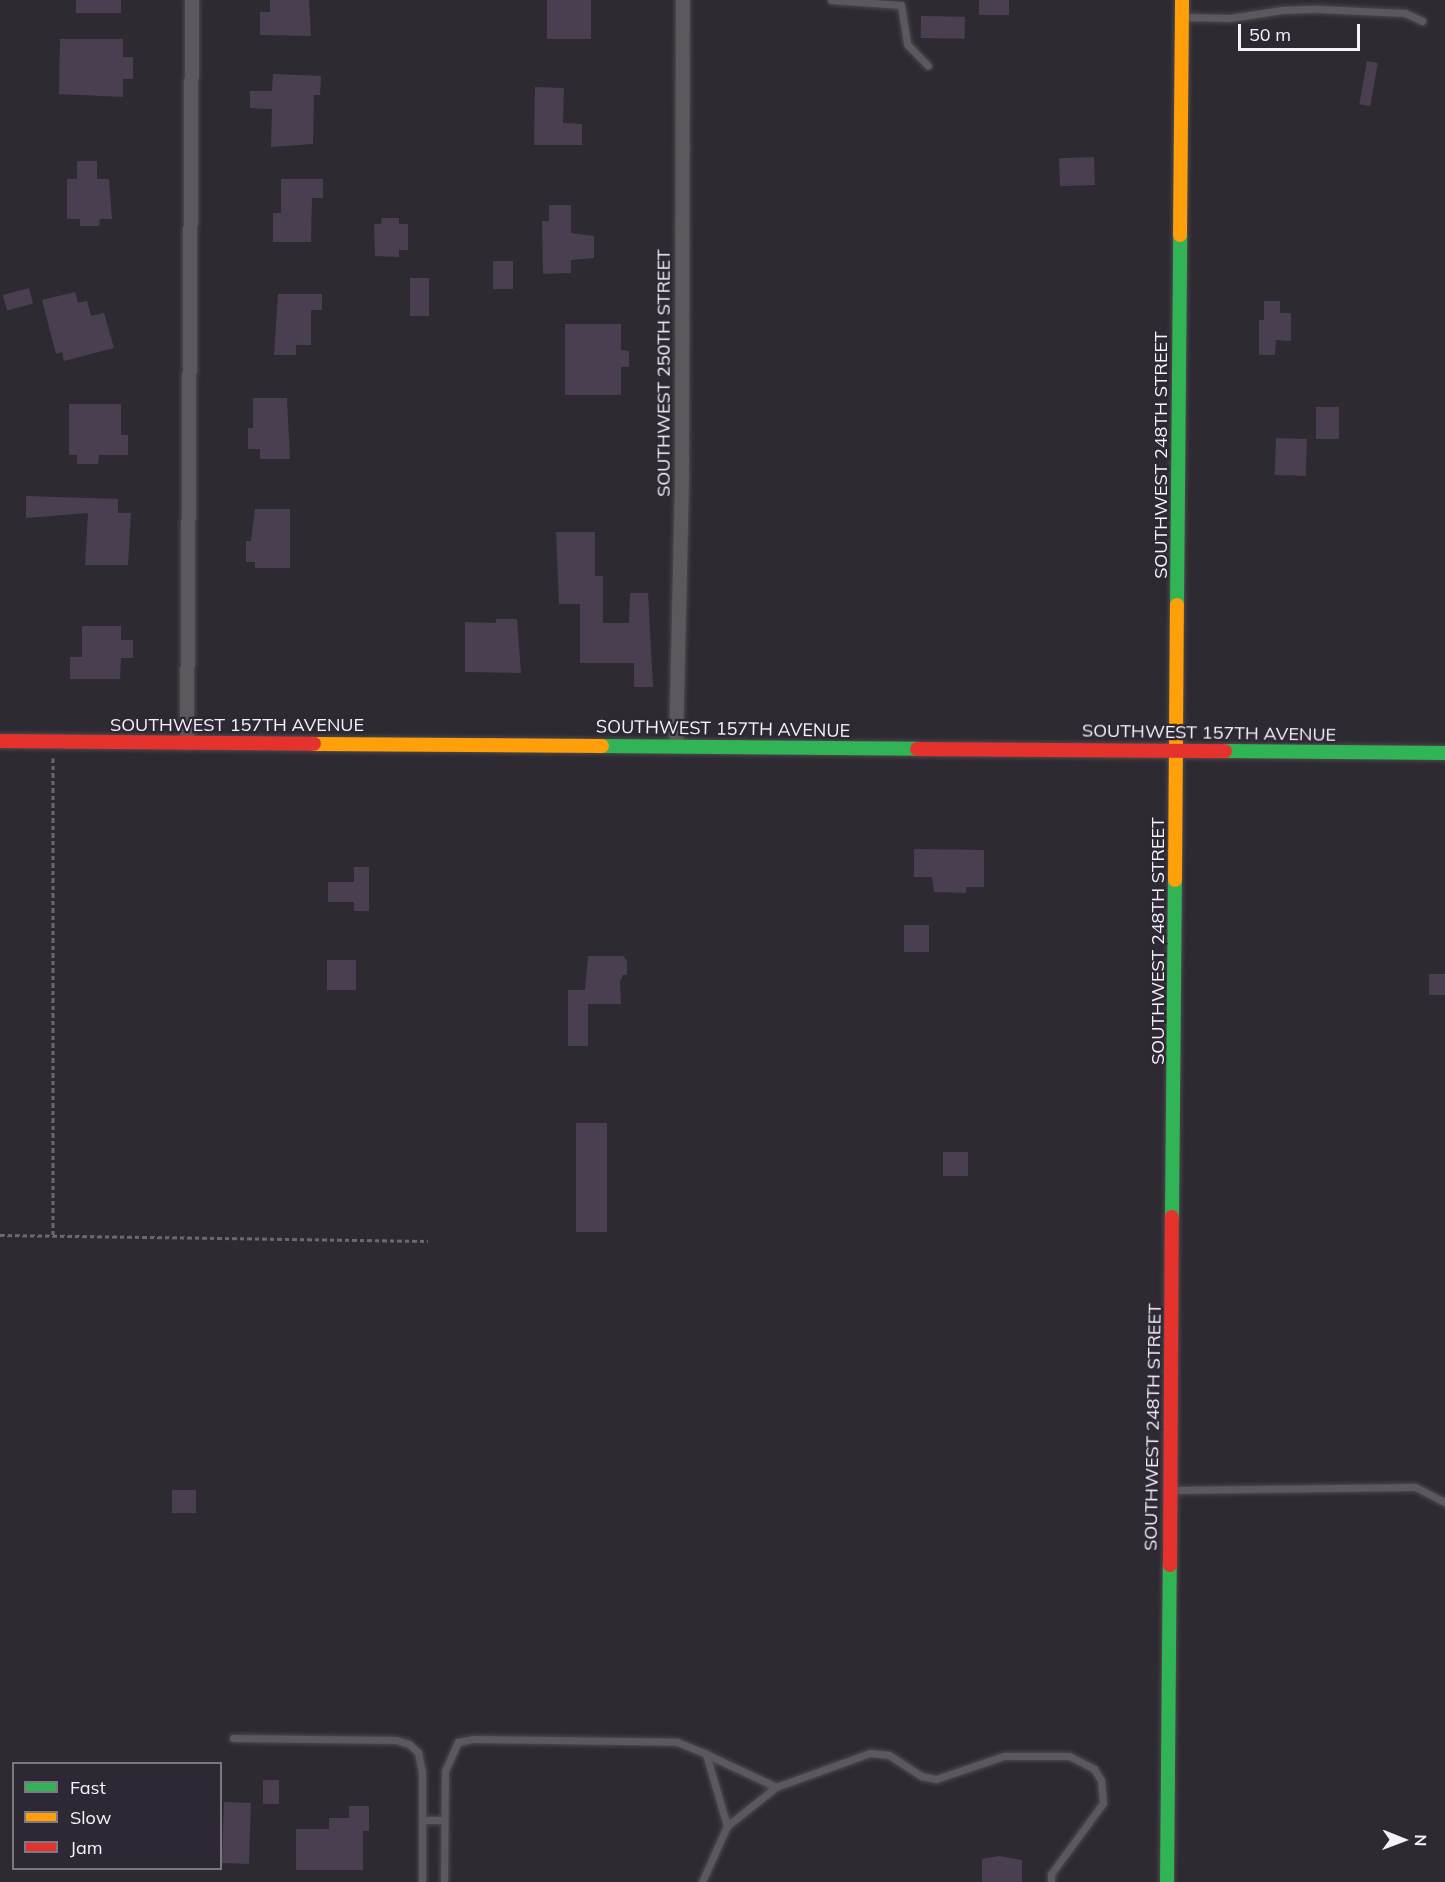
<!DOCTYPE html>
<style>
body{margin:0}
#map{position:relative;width:1445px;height:1882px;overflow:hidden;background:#2e2a31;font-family:Mulish,sans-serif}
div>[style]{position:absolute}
.building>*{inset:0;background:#493f50;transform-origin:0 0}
.path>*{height:3px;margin-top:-1.5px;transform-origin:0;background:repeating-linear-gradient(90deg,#6b696d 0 4.5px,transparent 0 7.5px)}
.roads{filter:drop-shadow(0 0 2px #4c484e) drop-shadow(0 0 2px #4c484e)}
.lane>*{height:7px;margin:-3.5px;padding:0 3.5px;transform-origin:3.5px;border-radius:3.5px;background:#5b595d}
.street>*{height:14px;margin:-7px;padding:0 7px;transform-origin:7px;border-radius:7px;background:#5b595d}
.fast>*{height:14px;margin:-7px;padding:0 7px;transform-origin:7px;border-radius:7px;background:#30b455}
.slow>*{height:14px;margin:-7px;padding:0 7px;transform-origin:7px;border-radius:7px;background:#ff9f0a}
.jam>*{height:14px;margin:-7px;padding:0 7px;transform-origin:7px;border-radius:7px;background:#e5322d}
span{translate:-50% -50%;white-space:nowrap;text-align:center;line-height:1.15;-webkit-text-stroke:4.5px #2e2734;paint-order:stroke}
.street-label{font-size:18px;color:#f6f2fa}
.legend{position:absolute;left:12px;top:1762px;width:210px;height:108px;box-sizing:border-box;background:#2e2734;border:2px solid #7e7883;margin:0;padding:8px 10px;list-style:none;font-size:18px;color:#f6f2fa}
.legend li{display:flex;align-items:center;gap:12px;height:30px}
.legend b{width:30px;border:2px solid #7e7883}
.north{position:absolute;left:1373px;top:1810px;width:60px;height:60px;-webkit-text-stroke:4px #2e2734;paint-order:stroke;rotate:91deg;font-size:16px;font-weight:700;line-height:24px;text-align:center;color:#f6f2fa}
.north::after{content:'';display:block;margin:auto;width:21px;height:27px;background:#f6f2fa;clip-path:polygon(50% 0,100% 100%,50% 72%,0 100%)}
.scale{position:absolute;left:1238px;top:24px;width:122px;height:27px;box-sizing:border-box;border:3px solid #f6f2fa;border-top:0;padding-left:8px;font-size:18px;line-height:21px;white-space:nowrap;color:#f6f2fa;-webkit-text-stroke:4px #2e2734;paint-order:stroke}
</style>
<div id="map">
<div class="building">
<i style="left:76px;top:0;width:45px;height:13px"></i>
<i style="clip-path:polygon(270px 0,309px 0,311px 36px,260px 35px,260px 12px,270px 12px)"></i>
<i style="left:547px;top:0;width:44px;height:39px"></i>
<i style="left:979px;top:0;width:30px;height:15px"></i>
<i style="left:921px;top:16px;width:44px;height:22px;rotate:1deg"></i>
<i style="clip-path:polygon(60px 39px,123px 39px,123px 57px,133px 57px,133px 79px,123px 79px,123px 97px,59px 94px)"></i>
<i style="left:1367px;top:61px;width:11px;height:44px;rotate:10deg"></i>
<i style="clip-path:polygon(273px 74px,321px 76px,320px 95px,314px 95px,313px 144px,271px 147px,272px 109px,250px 108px,250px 91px,272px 91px)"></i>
<i style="clip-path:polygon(535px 87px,564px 88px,563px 123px,582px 124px,582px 145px,534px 145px)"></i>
<i style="left:1094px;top:157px;width:28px;height:35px;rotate:88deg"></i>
<i style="clip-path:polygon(77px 161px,97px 161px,97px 179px,109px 179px,112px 219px,100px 219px,99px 226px,80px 226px,80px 219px,67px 219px,67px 179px,77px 179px)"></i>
<i style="clip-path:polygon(281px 179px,323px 179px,323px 198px,312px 198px,311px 242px,273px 242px,273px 213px,281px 213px)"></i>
<i style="clip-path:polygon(549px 205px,571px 205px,571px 233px,594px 236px,594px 258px,571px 260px,571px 273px,543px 274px,542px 221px,549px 221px)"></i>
<i style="clip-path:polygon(382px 218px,399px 218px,399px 224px,408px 224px,408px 250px,399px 250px,399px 257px,375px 256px,374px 224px,381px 224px)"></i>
<i style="left:493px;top:261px;width:20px;height:28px"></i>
<i style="left:410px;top:278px;width:19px;height:38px"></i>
<i style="left:29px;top:288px;width:16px;height:27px;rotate:75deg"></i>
<i style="clip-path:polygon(75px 292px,78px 303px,87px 301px,91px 316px,104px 313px,114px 348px,64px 361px,62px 352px,56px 354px,42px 300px)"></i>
<i style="clip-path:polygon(278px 294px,322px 294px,322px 310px,311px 310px,311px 345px,296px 345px,296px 355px,274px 355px)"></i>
<i style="clip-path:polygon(1264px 301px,1280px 301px,1280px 313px,1291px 313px,1291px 341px,1276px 340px,1275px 355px,1259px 355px,1259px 320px,1264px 320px)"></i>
<i style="clip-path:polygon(565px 324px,621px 324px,621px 350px,629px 351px,629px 367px,621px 367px,621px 395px,565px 395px)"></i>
<i style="clip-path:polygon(253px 398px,287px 398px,290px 459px,260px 459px,260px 449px,248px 449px,248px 428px,253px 428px)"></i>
<i style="clip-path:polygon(69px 404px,121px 404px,121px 435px,128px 435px,128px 455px,99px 455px,98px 464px,77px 464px,77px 455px,69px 455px)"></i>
<i style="left:1316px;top:407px;width:23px;height:32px"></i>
<i style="left:1276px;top:438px;width:31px;height:37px;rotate:2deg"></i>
<i style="clip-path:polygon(26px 496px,118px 499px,118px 513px,131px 513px,128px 565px,85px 565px,88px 513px,26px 518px)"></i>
<i style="clip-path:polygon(255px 509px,290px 509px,290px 568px,255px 568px,255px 562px,246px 562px,246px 541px,251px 541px)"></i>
<i style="clip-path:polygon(556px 532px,595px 532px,595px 576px,603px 576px,603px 623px,629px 623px,630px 593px,648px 593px,653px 687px,634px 687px,634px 663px,580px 663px,580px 604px,559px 604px)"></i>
<i style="clip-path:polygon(496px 619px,517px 619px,521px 673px,465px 672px,465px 622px,496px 623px)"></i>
<i style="clip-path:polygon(82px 626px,121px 626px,121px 640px,133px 640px,133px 658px,121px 658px,120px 679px,70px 679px,70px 657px,82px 657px)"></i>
<i style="clip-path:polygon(914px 849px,984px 850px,984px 887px,966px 887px,966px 893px,934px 892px,932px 877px,914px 877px)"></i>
<i style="clip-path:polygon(354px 867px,369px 867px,369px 911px,354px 911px,354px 902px,328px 902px,328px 882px,354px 882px)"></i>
<i style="left:904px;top:925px;width:25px;height:27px"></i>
<i style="clip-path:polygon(588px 956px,623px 956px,627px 961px,627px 975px,623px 975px,620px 981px,621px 1004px,588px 1004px,588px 1046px,568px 1046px,568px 990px,585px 990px)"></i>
<i style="left:327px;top:960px;width:29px;height:30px"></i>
<i style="left:1429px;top:974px;width:16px;height:21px"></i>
<i style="left:576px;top:1123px;width:31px;height:109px"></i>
<i style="left:943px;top:1152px;width:25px;height:24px"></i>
<i style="left:172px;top:1490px;width:24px;height:23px"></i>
<i style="left:263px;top:1780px;width:16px;height:24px"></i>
<i style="left:224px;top:1802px;width:27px;height:61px;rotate:2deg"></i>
<i style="clip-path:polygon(349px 1806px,369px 1806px,369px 1831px,363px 1831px,363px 1870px,296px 1870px,296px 1829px,329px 1829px,329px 1818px,349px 1818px)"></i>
<i style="clip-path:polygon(999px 1856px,1022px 1860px,1022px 1882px,982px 1882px,982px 1859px)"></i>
</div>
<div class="path">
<i style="left:53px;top:758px;width:478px;rotate:90deg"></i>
<i style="left:0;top:1235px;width:428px;rotate:0.8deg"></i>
</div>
<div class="roads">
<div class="lane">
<i style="left:831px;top:0;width:70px;rotate:4.1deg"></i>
<i style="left:901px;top:5px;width:39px;rotate:81deg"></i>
<i style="left:907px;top:44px;width:30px;rotate:46deg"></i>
<i style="left:1184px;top:17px;width:46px;rotate:1.2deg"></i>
<i style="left:1230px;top:18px;width:53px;rotate:-8.7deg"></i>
<i style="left:1282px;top:10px;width:36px;rotate:-2deg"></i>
<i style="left:1318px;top:9px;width:87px;rotate:2.6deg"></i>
<i style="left:1405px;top:13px;width:19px;rotate:25deg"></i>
<i style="left:1173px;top:1490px;width:242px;rotate:-0.7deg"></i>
<i style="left:1415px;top:1487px;width:34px;rotate:27deg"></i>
<i style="left:233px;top:1738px;width:163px;rotate:0.7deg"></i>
<i style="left:396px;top:1740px;width:14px;rotate:17deg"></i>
<i style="left:409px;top:1744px;width:12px;rotate:42deg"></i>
<i style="left:418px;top:1752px;width:20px;rotate:79deg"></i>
<i style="left:422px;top:1772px;width:110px;rotate:90deg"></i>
<i style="left:706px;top:1754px;width:77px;rotate:25.2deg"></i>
<i style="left:422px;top:1820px;width:22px"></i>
<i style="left:727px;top:1826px;width:63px;rotate:-38.5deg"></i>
<i style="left:776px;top:1787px;width:100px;rotate:-19.9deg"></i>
<i style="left:870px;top:1753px;width:19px;rotate:6deg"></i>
<i style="left:889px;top:1755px;width:38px;rotate:33deg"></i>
<i style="left:921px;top:1776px;width:15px;rotate:11deg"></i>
<i style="left:936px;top:1779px;width:72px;rotate:-18.7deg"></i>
<i style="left:1004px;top:1756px;width:65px"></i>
<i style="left:1069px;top:1756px;width:28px;rotate:27deg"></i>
<i style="left:1094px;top:1769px;width:13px;rotate:58deg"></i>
<i style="left:1101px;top:1780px;width:23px;rotate:85deg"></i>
<i style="left:1103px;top:1803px;width:88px;rotate:126.2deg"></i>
<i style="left:1051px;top:1874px;width:8px;rotate:90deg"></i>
<i style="left:444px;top:1882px;width:111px;rotate:-89.5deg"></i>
<i style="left:445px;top:1771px;width:32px;rotate:-66deg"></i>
<i style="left:458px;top:1742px;width:15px;rotate:-11deg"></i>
<i style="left:473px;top:1739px;width:204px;rotate:0.8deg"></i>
<i style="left:677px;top:1742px;width:31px;rotate:22deg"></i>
<i style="left:706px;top:1754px;width:75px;rotate:73.7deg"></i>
<i style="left:727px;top:1826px;width:61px;rotate:114.1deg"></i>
</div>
<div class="street">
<i style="left:187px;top:743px;width:743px;rotate:-89.61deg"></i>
<i style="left:676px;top:746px;width:272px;rotate:-88.7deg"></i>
<i style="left:682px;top:474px;width:474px;rotate:-89.9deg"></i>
</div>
<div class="fast">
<i style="left:1177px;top:605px;width:370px;rotate:-89.5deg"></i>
<i style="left:602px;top:746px;width:315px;rotate:0.5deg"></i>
<i style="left:1225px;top:751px;width:220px;rotate:0.5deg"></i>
<i style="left:1172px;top:1217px;width:337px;rotate:-89.5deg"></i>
<i style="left:1167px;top:1882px;width:317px;rotate:-89.5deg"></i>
</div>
<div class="slow">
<i style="left:1180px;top:235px;width:235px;rotate:-89.5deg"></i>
<i style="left:314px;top:744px;width:288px;rotate:0.4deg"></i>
<i style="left:1175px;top:880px;width:275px;rotate:-89.6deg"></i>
</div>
<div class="jam">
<i style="left:0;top:741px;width:314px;rotate:0.5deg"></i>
<i style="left:917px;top:749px;width:308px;rotate:0.4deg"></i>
<i style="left:1170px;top:1565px;width:348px;rotate:-89.7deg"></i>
</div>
</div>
<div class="street-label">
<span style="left:664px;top:373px;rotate:-90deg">SOUTHWEST 250TH STREET</span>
<span style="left:1161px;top:455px;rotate:-90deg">SOUTHWEST 248TH STREET</span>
<span style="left:237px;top:725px">SOUTHWEST 157TH AVENUE</span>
<span style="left:723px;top:729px;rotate:1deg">SOUTHWEST 157TH AVENUE</span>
<span style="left:1209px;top:733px;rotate:1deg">SOUTHWEST 157TH AVENUE</span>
<span style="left:1158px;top:941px;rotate:-90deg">SOUTHWEST 248TH STREET</span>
<span style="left:1153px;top:1427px;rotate:-89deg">SOUTHWEST 248TH STREET</span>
</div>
<ul class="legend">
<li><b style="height:8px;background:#30b455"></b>Fast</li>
<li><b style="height:8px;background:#ff9f0a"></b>Slow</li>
<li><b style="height:8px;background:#e5322d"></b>Jam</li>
</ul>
<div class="north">N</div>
<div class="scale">50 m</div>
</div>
